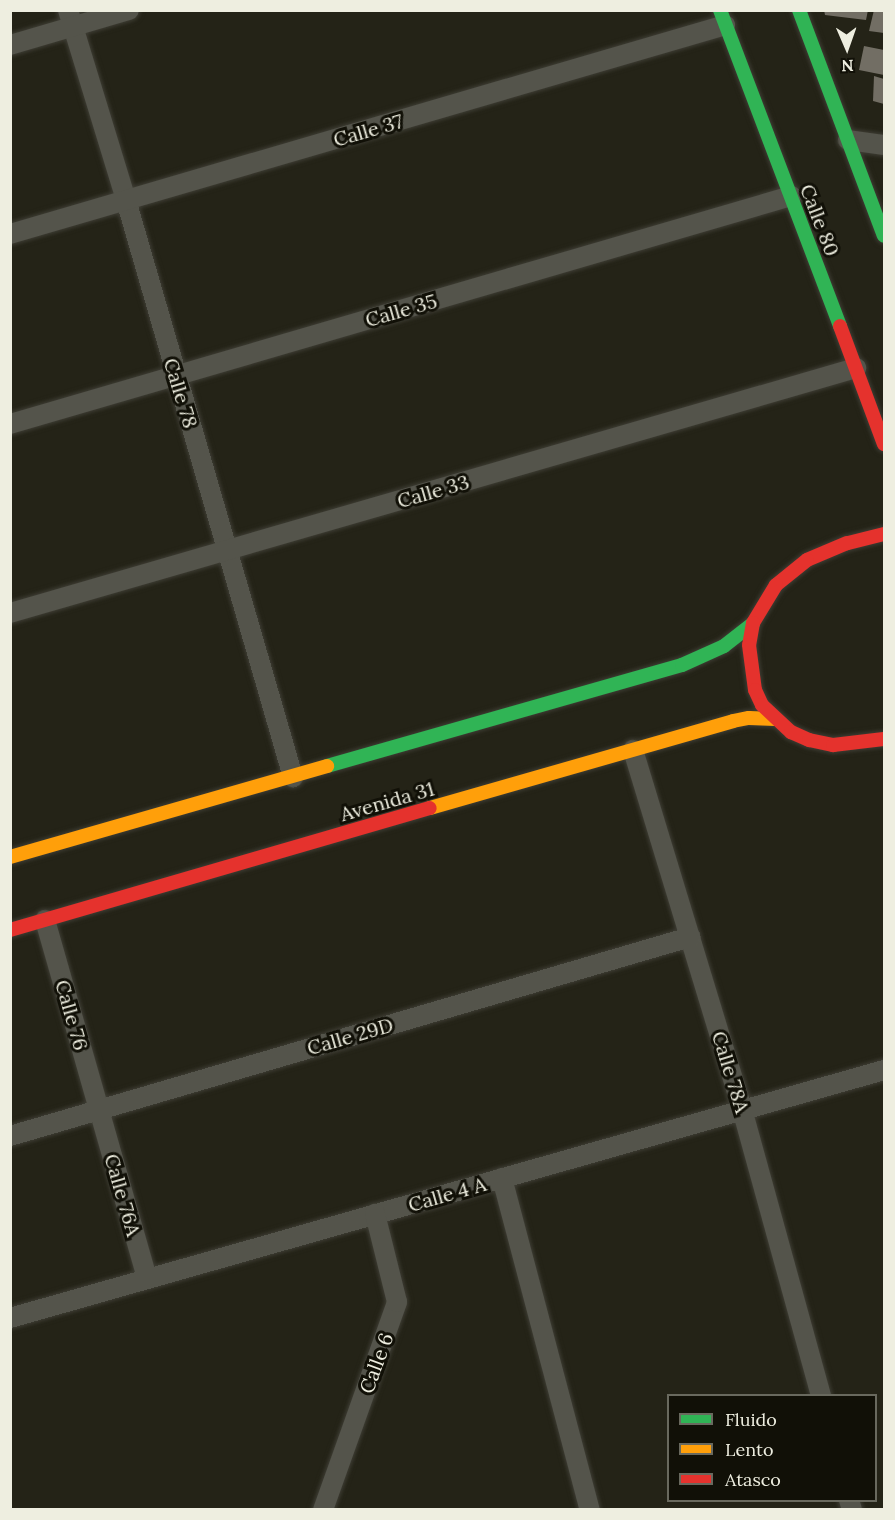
<!DOCTYPE html>
<style>
body{margin:0}
#map{position:relative;width:895px;height:1520px;overflow:hidden;background:#242317;font-family:Lora,serif}
div>[style]{position:absolute}
.building>*{inset:0;background:#726e64}
.roads{filter:drop-shadow(0 0 2px #3e3d34) drop-shadow(0 0 2px #3e3d34)}
.street>*{height:20px;margin:-10px;padding:0 10px;transform-origin:10px;border-radius:10px;background:#54544b}
.fast>*{height:14px;margin:-7px;padding:0 7px;transform-origin:7px;border-radius:7px;background:#30b455}
.slow>*{height:14px;margin:-7px;padding:0 7px;transform-origin:7px;border-radius:7px;background:#ff9f0a}
.jam>*{height:14px;margin:-7px;padding:0 7px;transform-origin:7px;border-radius:7px;background:#e5322d}
span{translate:-50% -50%;white-space:nowrap;text-align:center;line-height:1.15;-webkit-text-stroke:6px #111007;paint-order:stroke}
.street-label{font-size:20px;color:#eeeee0}
.frame{position:absolute;inset:0;border:12px solid #eeeee0;pointer-events:none}
.legend{position:absolute;left:667px;top:1394px;width:210px;height:108px;box-sizing:border-box;background:#111007;border:2px solid #69695e;margin:0;padding:8px 10px;list-style:none;font-size:18px;color:#eeeee0}
.legend li{display:flex;align-items:center;gap:12px;height:30px}
.legend b{width:30px;border:2px solid #69695e}
.north{position:absolute;left:817px;top:18px;width:60px;height:60px;-webkit-text-stroke:4px #111007;paint-order:stroke;rotate:178deg;font-size:16px;font-weight:700;line-height:24px;text-align:center;color:#eeeee0}
.north::after{content:'';display:block;margin:auto;width:21px;height:27px;background:#eeeee0;clip-path:polygon(50% 0,100% 100%,50% 72%,0 100%)}
</style>
<div id="map">
<div class="building">
<i style="clip-path:polygon(824px 10px,868px 10px,866px 20px,825px 15px)"></i>
<i style="clip-path:polygon(874px 10px,884px 10px,884px 33px,869px 31px)"></i>
<i style="clip-path:polygon(864px 46px,884px 50px,884px 75px,859px 70px)"></i>
<i style="clip-path:polygon(874px 76px,884px 79px,884px 104px,873px 101px)"></i>
</div>
<div class="roads">
<div class="street">
<i style="left:68px;top:10px;width:199px;rotate:73deg"></i>
<i style="left:126px;top:200px;width:601px;rotate:73.86deg"></i>
<i style="left:10px;top:45px;width:124px;rotate:-16.4deg"></i>
<i style="left:848px;top:140px;width:36px;rotate:8deg"></i>
<i style="left:10px;top:234px;width:745px;rotate:-16.29deg"></i>
<i style="left:10px;top:424px;width:814px;rotate:-16.27deg"></i>
<i style="left:10px;top:613px;width:881px;rotate:-16.15deg"></i>
<i style="left:633px;top:750px;width:375px;rotate:73.1deg"></i>
<i style="left:742px;top:1109px;width:298px;rotate:74.6deg"></i>
<i style="left:45px;top:920px;width:373px;rotate:74.1deg"></i>
<i style="left:10px;top:1136px;width:709px;rotate:-16.31deg"></i>
<i style="left:502px;top:1178px;width:343px;rotate:75.2deg"></i>
<i style="left:10px;top:1318px;width:909px;rotate:-15.84deg"></i>
<i style="left:849px;top:1500px;width:10px;rotate:73deg"></i>
<i style="left:323px;top:1510px;width:221px;rotate:-70.4deg"></i>
<i style="left:397px;top:1302px;width:91px;rotate:-104deg"></i>
</div>
<div class="fast">
<i style="left:720px;top:10px;width:338px;rotate:69.2deg"></i>
<i style="left:799px;top:10px;width:241px;rotate:69.4deg"></i>
<i style="left:327px;top:766px;width:369px;rotate:-15.9deg"></i>
<i style="left:682px;top:665px;width:46px;rotate:-24.3deg"></i>
<i style="left:724px;top:646px;width:37px;rotate:-38deg"></i>
</div>
<div class="slow">
<i style="left:430px;top:808px;width:315px;rotate:-16deg"></i>
<i style="left:733px;top:721px;width:16px;rotate:-11deg"></i>
<i style="left:749px;top:718px;width:26px;rotate:2deg"></i>
<i style="left:10px;top:857px;width:330px;rotate:-16deg"></i>
</div>
<div class="jam">
<i style="left:840px;top:326px;width:126px;rotate:69.6deg"></i>
<i style="left:884px;top:534px;width:38px;rotate:166deg"></i>
<i style="left:847px;top:543px;width:43px;rotate:157deg"></i>
<i style="left:807px;top:560px;width:40px;rotate:141deg"></i>
<i style="left:776px;top:585px;width:44px;rotate:121.2deg"></i>
<i style="left:753px;top:623px;width:22px;rotate:100deg"></i>
<i style="left:749px;top:645px;width:45px;rotate:82.4deg"></i>
<i style="left:755px;top:690px;width:17px;rotate:65deg"></i>
<i style="left:762px;top:705px;width:40px;rotate:43deg"></i>
<i style="left:791px;top:732px;width:20px;rotate:24deg"></i>
<i style="left:809px;top:740px;width:25px;rotate:12deg"></i>
<i style="left:833px;top:745px;width:51px;rotate:-6.7deg"></i>
<i style="left:10px;top:930px;width:437px;rotate:-16.2deg"></i>
</div>
</div>
<div class="street-label">
<span style="left:368px;top:130px;rotate:-16deg">Calle 37</span>
<span style="left:820px;top:220px;rotate:69deg">Calle 80</span>
<span style="left:401px;top:310px;rotate:-16deg">Calle 35</span>
<span style="left:181px;top:393px;rotate:73deg">Calle 78</span>
<span style="left:433px;top:491px;rotate:-16deg">Calle 33</span>
<span style="left:387px;top:801px;rotate:-16deg">Avenida 31</span>
<span style="left:72px;top:1015px;rotate:74deg">Calle 76</span>
<span style="left:350px;top:1036px;rotate:-16deg">Calle 29D</span>
<span style="left:731px;top:1072px;rotate:73deg">Calle 78A</span>
<span style="left:447px;top:1194px;rotate:-16deg">Calle 4 A</span>
<span style="left:123px;top:1195px;rotate:74deg">Calle 76A</span>
<span style="left:376px;top:1363px;rotate:-70deg">Calle 6</span>
</div>
<div class="frame"></div>
<ul class="legend">
<li><b style="height:8px;background:#30b455"></b>Fluido</li>
<li><b style="height:8px;background:#ff9f0a"></b>Lento</li>
<li><b style="height:8px;background:#e5322d"></b>Atasco</li>
</ul>
<div class="north">N</div>
</div>
